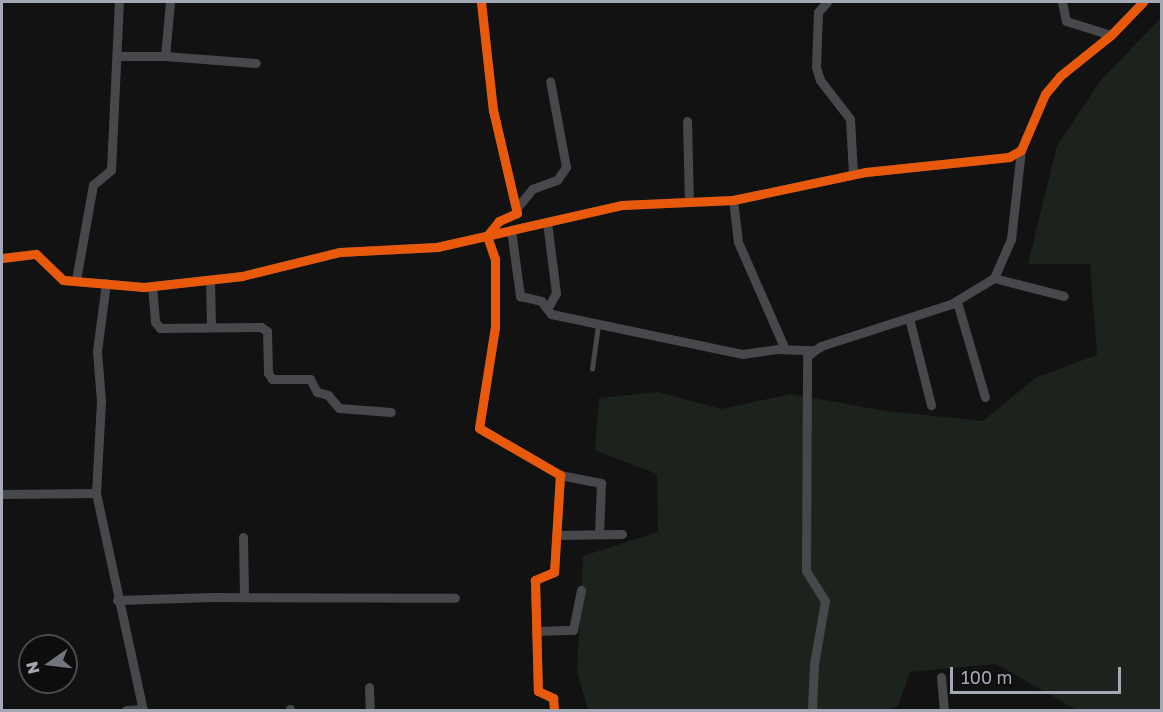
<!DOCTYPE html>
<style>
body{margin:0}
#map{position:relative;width:1163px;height:712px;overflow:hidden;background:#121213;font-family:"Golos Text",sans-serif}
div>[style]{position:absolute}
.green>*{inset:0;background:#1c231d}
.lane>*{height:4.5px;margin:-2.25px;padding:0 2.25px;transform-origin:2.25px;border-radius:2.25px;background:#47484b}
.street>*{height:9px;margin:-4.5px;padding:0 4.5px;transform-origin:4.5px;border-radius:4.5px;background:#47484b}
.cycleway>*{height:9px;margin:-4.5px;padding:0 4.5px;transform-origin:4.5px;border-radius:4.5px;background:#e8590c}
span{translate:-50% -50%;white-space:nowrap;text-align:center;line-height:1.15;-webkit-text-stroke:6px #0d0d0e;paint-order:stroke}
.frame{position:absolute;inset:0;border:3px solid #a4a8b4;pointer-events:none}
.north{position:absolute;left:18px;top:634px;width:60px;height:60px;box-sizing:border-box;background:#0d0d0e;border:2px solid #494b50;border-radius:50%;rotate:256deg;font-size:16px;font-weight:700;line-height:24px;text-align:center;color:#a4a8b4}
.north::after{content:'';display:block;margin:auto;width:21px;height:27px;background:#71747c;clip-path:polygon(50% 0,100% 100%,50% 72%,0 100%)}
.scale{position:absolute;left:950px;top:667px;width:171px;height:27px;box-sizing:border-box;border:3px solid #a4a8b4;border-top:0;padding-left:8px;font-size:18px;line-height:21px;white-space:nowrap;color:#a4a8b4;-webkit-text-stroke:4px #0d0d0e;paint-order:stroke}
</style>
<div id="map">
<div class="green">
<i style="clip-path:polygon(1161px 18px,1161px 710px,1077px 710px,996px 664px,910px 672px,898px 706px,888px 710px,588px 710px,577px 671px,583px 556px,658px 532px,657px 474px,595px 450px,599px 398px,658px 392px,721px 409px,791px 394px,886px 411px,983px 421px,1037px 377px,1097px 355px,1090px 264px,1028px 264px,1057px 146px,1100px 81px)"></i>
</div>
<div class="lane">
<i style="left:592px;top:369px;width:44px;rotate:-82.2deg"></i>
</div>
<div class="street">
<i style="left:481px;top:2px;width:109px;rotate:83.7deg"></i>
<i style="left:493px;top:110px;width:106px;rotate:76.9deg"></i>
<i style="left:517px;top:213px;width:20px;rotate:156deg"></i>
<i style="left:499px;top:221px;width:19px;rotate:129deg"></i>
<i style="left:487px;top:236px;width:24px;rotate:71deg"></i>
<i style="left:495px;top:259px;width:68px;rotate:90deg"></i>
<i style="left:495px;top:327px;width:102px;rotate:99deg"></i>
<i style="left:479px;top:428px;width:94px;rotate:30.1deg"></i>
<i style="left:560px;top:475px;width:97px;rotate:93.5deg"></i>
<i style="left:554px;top:572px;width:21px;rotate:157deg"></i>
<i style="left:535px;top:580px;width:111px;rotate:88.5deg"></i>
<i style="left:538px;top:691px;width:17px;rotate:25deg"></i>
<i style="left:553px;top:698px;width:12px;rotate:85deg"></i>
<i style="left:827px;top:2px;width:13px;rotate:132deg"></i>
<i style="left:818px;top:12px;width:55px;rotate:92.1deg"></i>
<i style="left:816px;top:67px;width:14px;rotate:73deg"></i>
<i style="left:820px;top:80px;width:49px;rotate:52.4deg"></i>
<i style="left:850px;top:119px;width:55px;rotate:86.9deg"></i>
<i style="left:1062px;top:2px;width:19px;rotate:78deg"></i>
<i style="left:1066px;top:21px;width:47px;rotate:17.3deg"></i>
<i style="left:117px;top:56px;width:48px"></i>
<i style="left:165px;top:56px;width:54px;rotate:-84.7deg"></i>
<i style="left:165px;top:56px;width:91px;rotate:4.4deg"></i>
<i style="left:687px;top:121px;width:81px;rotate:88.6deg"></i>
<i style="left:733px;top:200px;width:42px;rotate:83.2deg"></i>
<i style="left:738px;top:242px;width:117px;rotate:66.3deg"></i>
<i style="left:516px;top:209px;width:26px;rotate:-51deg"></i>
<i style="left:532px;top:189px;width:27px;rotate:-20deg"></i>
<i style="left:557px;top:180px;width:16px;rotate:-55deg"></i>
<i style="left:566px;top:167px;width:87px;rotate:-100.5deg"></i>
<i style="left:547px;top:222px;width:72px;rotate:82.8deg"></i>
<i style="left:556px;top:293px;width:18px;rotate:119deg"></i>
<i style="left:511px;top:230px;width:67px;rotate:82.2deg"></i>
<i style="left:520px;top:296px;width:22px;rotate:13deg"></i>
<i style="left:541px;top:301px;width:16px;rotate:52deg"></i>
<i style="left:551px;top:314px;width:195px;rotate:11.8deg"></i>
<i style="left:742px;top:354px;width:35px;rotate:-8deg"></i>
<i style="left:777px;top:349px;width:36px;rotate:2deg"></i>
<i style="left:2px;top:258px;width:34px;rotate:-7deg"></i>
<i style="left:36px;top:254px;width:37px;rotate:44deg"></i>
<i style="left:63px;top:280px;width:81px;rotate:4.9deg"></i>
<i style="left:144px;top:287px;width:99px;rotate:-6.4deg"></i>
<i style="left:242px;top:276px;width:101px;rotate:-13.8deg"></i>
<i style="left:340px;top:252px;width:97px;rotate:-3deg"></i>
<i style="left:437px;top:247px;width:190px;rotate:-12.8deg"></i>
<i style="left:622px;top:205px;width:111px;rotate:-2.6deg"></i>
<i style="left:733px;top:200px;width:136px;rotate:-11.9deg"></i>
<i style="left:866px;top:172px;width:144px;rotate:-6deg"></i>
<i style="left:1009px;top:157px;width:14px;rotate:-30deg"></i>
<i style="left:1021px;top:150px;width:61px;rotate:-66.8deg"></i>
<i style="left:1045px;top:94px;width:23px;rotate:-50deg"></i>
<i style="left:1060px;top:76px;width:65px;rotate:-38.8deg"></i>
<i style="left:1111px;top:35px;width:46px;rotate:-45.9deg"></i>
<i style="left:994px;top:278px;width:72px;rotate:14.4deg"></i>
<i style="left:76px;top:280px;width:97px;rotate:-79.9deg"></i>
<i style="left:93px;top:185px;width:23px;rotate:-40deg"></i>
<i style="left:111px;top:170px;width:168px;rotate:-87.3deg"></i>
<i style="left:210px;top:280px;width:47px;rotate:88.8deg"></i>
<i style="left:106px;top:283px;width:69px;rotate:97.5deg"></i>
<i style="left:97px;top:351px;width:50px;rotate:85.4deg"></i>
<i style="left:101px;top:401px;width:92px;rotate:93.1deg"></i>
<i style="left:96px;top:493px;width:222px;rotate:77.8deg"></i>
<i style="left:152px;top:286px;width:36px;rotate:85deg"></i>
<i style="left:155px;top:322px;width:8px;rotate:50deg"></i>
<i style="left:160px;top:328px;width:101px;rotate:-0.6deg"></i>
<i style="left:261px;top:327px;width:7px;rotate:34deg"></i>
<i style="left:267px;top:331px;width:42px;rotate:88.6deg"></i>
<i style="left:268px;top:373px;width:7px;rotate:56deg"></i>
<i style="left:272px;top:379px;width:38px"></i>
<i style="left:310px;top:379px;width:15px;rotate:62deg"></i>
<i style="left:317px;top:392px;width:11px;rotate:15deg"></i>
<i style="left:328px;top:395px;width:17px;rotate:50deg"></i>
<i style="left:339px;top:408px;width:52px;rotate:4.4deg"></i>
<i style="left:957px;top:302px;width:99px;rotate:73.6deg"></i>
<i style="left:909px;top:318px;width:90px;rotate:75.8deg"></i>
<i style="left:560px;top:475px;width:42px;rotate:11deg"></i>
<i style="left:601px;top:483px;width:51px;rotate:92.2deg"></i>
<i style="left:2px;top:494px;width:94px;rotate:-0.6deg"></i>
<i style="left:556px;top:535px;width:66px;rotate:-0.9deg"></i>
<i style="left:243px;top:537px;width:60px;rotate:89deg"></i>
<i style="left:117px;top:600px;width:96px;rotate:-1.8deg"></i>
<i style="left:213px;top:597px;width:242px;rotate:0.2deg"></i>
<i style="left:536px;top:631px;width:37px;rotate:-2deg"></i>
<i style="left:573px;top:630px;width:41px;rotate:-78.7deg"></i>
<i style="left:941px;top:677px;width:33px;rotate:85deg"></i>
<i style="left:369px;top:687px;width:23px;rotate:88deg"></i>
<i style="left:126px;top:710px;width:17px;rotate:-3deg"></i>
<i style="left:290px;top:710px;width:1px;rotate:-90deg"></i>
<i style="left:812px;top:710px;width:46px;rotate:-87.5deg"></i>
<i style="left:814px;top:664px;width:64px;rotate:-80.1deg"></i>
<i style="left:825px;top:601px;width:36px;rotate:-122deg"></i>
<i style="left:806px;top:570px;width:214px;rotate:-89.7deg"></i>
<i style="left:807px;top:356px;width:17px;rotate:-36deg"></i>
<i style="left:821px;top:346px;width:137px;rotate:-17.9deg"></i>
<i style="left:951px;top:304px;width:50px;rotate:-31.2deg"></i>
<i style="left:994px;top:278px;width:43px;rotate:-66.4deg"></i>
<i style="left:1011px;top:239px;width:90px;rotate:-83.6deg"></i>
</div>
<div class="cycleway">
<i style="left:481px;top:2px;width:109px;rotate:83.7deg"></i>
<i style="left:493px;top:110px;width:106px;rotate:76.9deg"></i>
<i style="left:517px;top:213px;width:20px;rotate:156deg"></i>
<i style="left:499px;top:221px;width:19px;rotate:129deg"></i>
<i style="left:487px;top:236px;width:24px;rotate:71deg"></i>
<i style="left:495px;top:259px;width:68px;rotate:90deg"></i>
<i style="left:495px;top:327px;width:102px;rotate:99deg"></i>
<i style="left:479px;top:428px;width:94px;rotate:30.1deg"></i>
<i style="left:560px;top:475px;width:97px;rotate:93.5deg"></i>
<i style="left:554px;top:572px;width:21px;rotate:157deg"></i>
<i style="left:535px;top:580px;width:111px;rotate:88.5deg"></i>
<i style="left:538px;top:691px;width:17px;rotate:25deg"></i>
<i style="left:553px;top:698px;width:12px;rotate:85deg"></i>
<i style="left:2px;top:258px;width:34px;rotate:-7deg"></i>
<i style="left:36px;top:254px;width:37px;rotate:44deg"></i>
<i style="left:63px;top:280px;width:81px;rotate:4.9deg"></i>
<i style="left:144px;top:287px;width:99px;rotate:-6.4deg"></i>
<i style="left:242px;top:276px;width:101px;rotate:-13.8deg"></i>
<i style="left:340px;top:252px;width:97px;rotate:-3deg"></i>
<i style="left:437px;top:247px;width:190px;rotate:-12.8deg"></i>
<i style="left:622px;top:205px;width:111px;rotate:-2.6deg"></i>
<i style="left:733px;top:200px;width:136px;rotate:-11.9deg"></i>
<i style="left:866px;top:172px;width:144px;rotate:-6deg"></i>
<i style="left:1009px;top:157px;width:14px;rotate:-30deg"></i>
<i style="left:1021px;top:150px;width:61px;rotate:-66.8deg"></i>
<i style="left:1045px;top:94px;width:23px;rotate:-50deg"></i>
<i style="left:1060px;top:76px;width:65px;rotate:-38.8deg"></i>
<i style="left:1111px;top:35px;width:46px;rotate:-45.9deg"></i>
</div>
<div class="frame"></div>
<div class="north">N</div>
<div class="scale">100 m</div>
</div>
